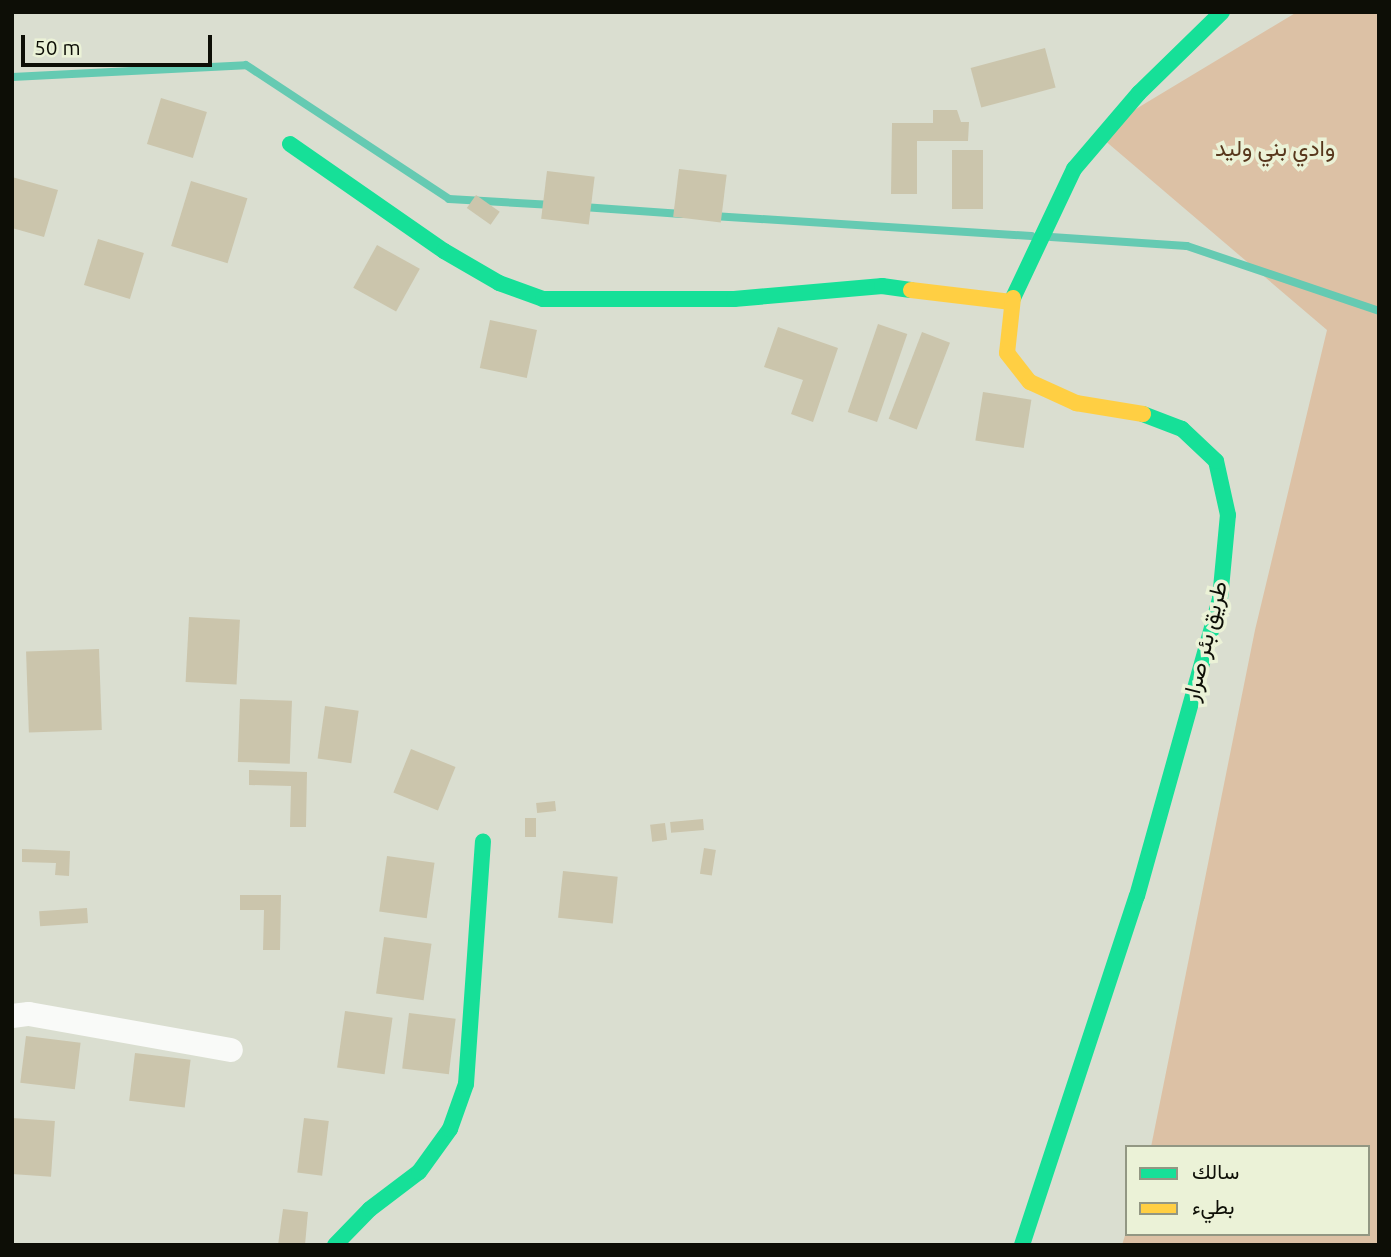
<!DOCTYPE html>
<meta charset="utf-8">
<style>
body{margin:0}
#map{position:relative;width:1391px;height:1257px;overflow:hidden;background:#daded0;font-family:Ubuntu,Vazirmatn,sans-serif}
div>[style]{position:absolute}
.green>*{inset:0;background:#dcc1a5}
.stream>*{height:8px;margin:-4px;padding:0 4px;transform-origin:4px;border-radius:4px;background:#65cab2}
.building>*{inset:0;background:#cbc5ac;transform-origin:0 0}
.street>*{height:24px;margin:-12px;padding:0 12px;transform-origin:12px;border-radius:12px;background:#f9faf8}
.fast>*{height:16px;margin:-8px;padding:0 8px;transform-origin:8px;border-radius:8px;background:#16e098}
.slow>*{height:16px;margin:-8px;padding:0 8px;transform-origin:8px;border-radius:8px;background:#ffcf43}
span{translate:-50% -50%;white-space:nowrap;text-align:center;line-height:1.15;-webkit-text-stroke:7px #ebf2d7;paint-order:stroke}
.park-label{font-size:23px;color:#57371c}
.street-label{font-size:23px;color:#0d0e06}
.frame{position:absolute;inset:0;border:14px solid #0d0e06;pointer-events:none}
.legend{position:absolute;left:1125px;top:1145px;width:245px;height:91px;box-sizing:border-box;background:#ebf2d7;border:2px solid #929783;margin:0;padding:9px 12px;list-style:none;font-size:21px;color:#0d0e06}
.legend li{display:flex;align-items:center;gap:14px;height:35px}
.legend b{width:35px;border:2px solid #929783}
.scale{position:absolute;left:21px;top:35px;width:191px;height:32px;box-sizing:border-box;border:4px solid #0d0e06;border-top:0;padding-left:9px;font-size:21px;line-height:24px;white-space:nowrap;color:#0d0e06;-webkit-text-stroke:5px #ebf2d7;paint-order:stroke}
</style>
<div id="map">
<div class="green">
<i style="clip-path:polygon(1297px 12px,1379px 12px,1379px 1245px,1122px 1245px,1127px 1229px,1127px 1234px,1368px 1234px,1368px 1147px,1151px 1147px,1255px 630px,1327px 330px,1096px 133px)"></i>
</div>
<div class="stream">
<i style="left:12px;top:77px;width:234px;rotate:-2.9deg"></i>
<i style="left:246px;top:65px;width:243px;rotate:33.4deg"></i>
<i style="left:449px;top:199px;width:104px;rotate:3.3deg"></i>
<i style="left:583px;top:207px;width:99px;rotate:4deg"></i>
<i style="left:713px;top:216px;width:319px;rotate:3.6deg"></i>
<i style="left:1051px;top:237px;width:136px;rotate:3.8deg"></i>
<i style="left:1187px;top:246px;width:203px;rotate:18.7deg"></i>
</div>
<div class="building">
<i style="left:1045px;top:48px;width:41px;height:77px;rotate:75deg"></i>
<i style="left:161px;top:98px;width:48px;height:48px;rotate:17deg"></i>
<i style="clip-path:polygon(933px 110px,957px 110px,961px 122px,969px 122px,968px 141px,917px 141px,917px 194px,891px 194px,892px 123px,933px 123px)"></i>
<i style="left:952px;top:150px;width:31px;height:59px"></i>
<i style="left:679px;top:169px;width:48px;height:48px;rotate:7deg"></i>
<i style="left:547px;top:171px;width:48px;height:48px;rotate:7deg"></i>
<i style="clip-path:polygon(12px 177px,58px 190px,44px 237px,12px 228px)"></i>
<i style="left:191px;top:181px;width:59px;height:68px;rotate:17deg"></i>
<i style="left:476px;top:195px;width:29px;height:16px;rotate:35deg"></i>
<i style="left:98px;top:239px;width:48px;height:48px;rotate:17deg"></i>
<i style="left:377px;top:245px;width:49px;height:49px;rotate:29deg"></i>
<i style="left:490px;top:320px;width:48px;height:49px;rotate:12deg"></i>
<i style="left:878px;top:324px;width:31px;height:93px;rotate:19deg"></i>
<i style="clip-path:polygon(778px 327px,838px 348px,813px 422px,791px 414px,803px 380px,764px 367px)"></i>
<i style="left:922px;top:332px;width:30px;height:93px;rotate:21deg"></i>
<i style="left:983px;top:392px;width:49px;height:49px;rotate:9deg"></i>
<i style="left:189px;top:617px;width:51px;height:65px;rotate:3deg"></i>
<i style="left:99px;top:649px;width:81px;height:73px;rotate:88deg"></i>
<i style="left:240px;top:699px;width:52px;height:63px;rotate:2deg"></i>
<i style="left:325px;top:706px;width:34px;height:53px;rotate:8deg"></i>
<i style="left:411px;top:749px;width:48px;height:47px;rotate:22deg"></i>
<i style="clip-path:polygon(249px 770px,307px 772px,306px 827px,290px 827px,291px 786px,249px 785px)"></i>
<i style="left:555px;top:801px;width:10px;height:19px;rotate:84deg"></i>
<i style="left:525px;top:818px;width:11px;height:19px"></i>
<i style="left:703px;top:819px;width:11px;height:33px;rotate:85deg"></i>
<i style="left:665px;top:823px;width:17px;height:15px;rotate:83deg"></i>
<i style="left:704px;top:848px;width:12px;height:26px;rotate:9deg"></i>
<i style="clip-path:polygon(22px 849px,70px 851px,69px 876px,55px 875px,56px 863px,22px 862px)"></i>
<i style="left:387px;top:856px;width:48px;height:56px;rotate:8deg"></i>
<i style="left:563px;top:871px;width:55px;height:47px;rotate:6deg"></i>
<i style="clip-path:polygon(240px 895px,281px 895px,280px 950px,263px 950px,264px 910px,240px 910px)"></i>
<i style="left:87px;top:908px;width:15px;height:48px;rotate:86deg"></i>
<i style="left:384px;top:937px;width:48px;height:57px;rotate:8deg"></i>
<i style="left:345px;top:1011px;width:48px;height:57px;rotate:8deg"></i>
<i style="left:409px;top:1013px;width:47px;height:56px;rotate:7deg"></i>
<i style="left:26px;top:1036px;width:55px;height:47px;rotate:7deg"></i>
<i style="left:135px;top:1053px;width:56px;height:48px;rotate:7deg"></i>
<i style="left:12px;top:1118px;width:43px;height:56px;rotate:4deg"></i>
<i style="left:304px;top:1118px;width:25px;height:55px;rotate:7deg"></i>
<i style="clip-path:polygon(283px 1209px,308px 1212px,305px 1245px,278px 1245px)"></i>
</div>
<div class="street">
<i style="left:12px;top:1016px;width:17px;rotate:-7deg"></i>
<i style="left:29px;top:1014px;width:205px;rotate:10.1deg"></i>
</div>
<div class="fast">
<i style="left:290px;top:144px;width:188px;rotate:34.8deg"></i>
<i style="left:444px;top:251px;width:64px;rotate:30.2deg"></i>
<i style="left:499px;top:283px;width:47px;rotate:20deg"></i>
<i style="left:543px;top:299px;width:191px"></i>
<i style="left:734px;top:299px;width:149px;rotate:-5deg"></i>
<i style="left:882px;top:286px;width:29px;rotate:8deg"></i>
<i style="left:1013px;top:298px;width:143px;rotate:-64.7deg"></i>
<i style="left:1074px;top:169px;width:100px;rotate:-49.5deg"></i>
<i style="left:1139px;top:93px;width:116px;rotate:-44.3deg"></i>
<i style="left:335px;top:1245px;width:50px;rotate:-45.8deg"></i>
<i style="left:370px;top:1209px;width:61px;rotate:-37.1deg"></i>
<i style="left:419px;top:1172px;width:53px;rotate:-54.2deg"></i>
<i style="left:450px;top:1129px;width:48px;rotate:-70.4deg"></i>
<i style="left:466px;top:1084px;width:243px;rotate:-86deg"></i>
<i style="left:1022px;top:1245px;width:367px;rotate:-71.8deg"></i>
<i style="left:1137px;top:896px;width:308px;rotate:-74.4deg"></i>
<i style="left:1220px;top:599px;width:84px;rotate:-84.6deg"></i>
<i style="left:1228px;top:515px;width:55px;rotate:-102.5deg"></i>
<i style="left:1216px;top:461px;width:47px;rotate:-136.7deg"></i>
<i style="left:1182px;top:429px;width:42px;rotate:-159deg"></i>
</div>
<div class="slow">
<i style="left:911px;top:290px;width:101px;rotate:6.8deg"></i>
<i style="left:1013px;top:298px;width:55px;rotate:96.2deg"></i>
<i style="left:1007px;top:353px;width:37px;rotate:52deg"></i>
<i style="left:1030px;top:382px;width:51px;rotate:24.5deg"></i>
<i style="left:1076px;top:403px;width:68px;rotate:9.3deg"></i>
</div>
<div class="park-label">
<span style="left:1275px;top:148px">وادي بني وليد</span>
</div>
<div class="street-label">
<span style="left:1205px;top:641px;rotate:-76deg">طريق بئر صرار</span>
</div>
<div class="frame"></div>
<ul class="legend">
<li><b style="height:9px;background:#16e098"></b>سالك</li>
<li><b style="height:9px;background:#ffcf43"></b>بطيء</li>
</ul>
<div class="scale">50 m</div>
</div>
